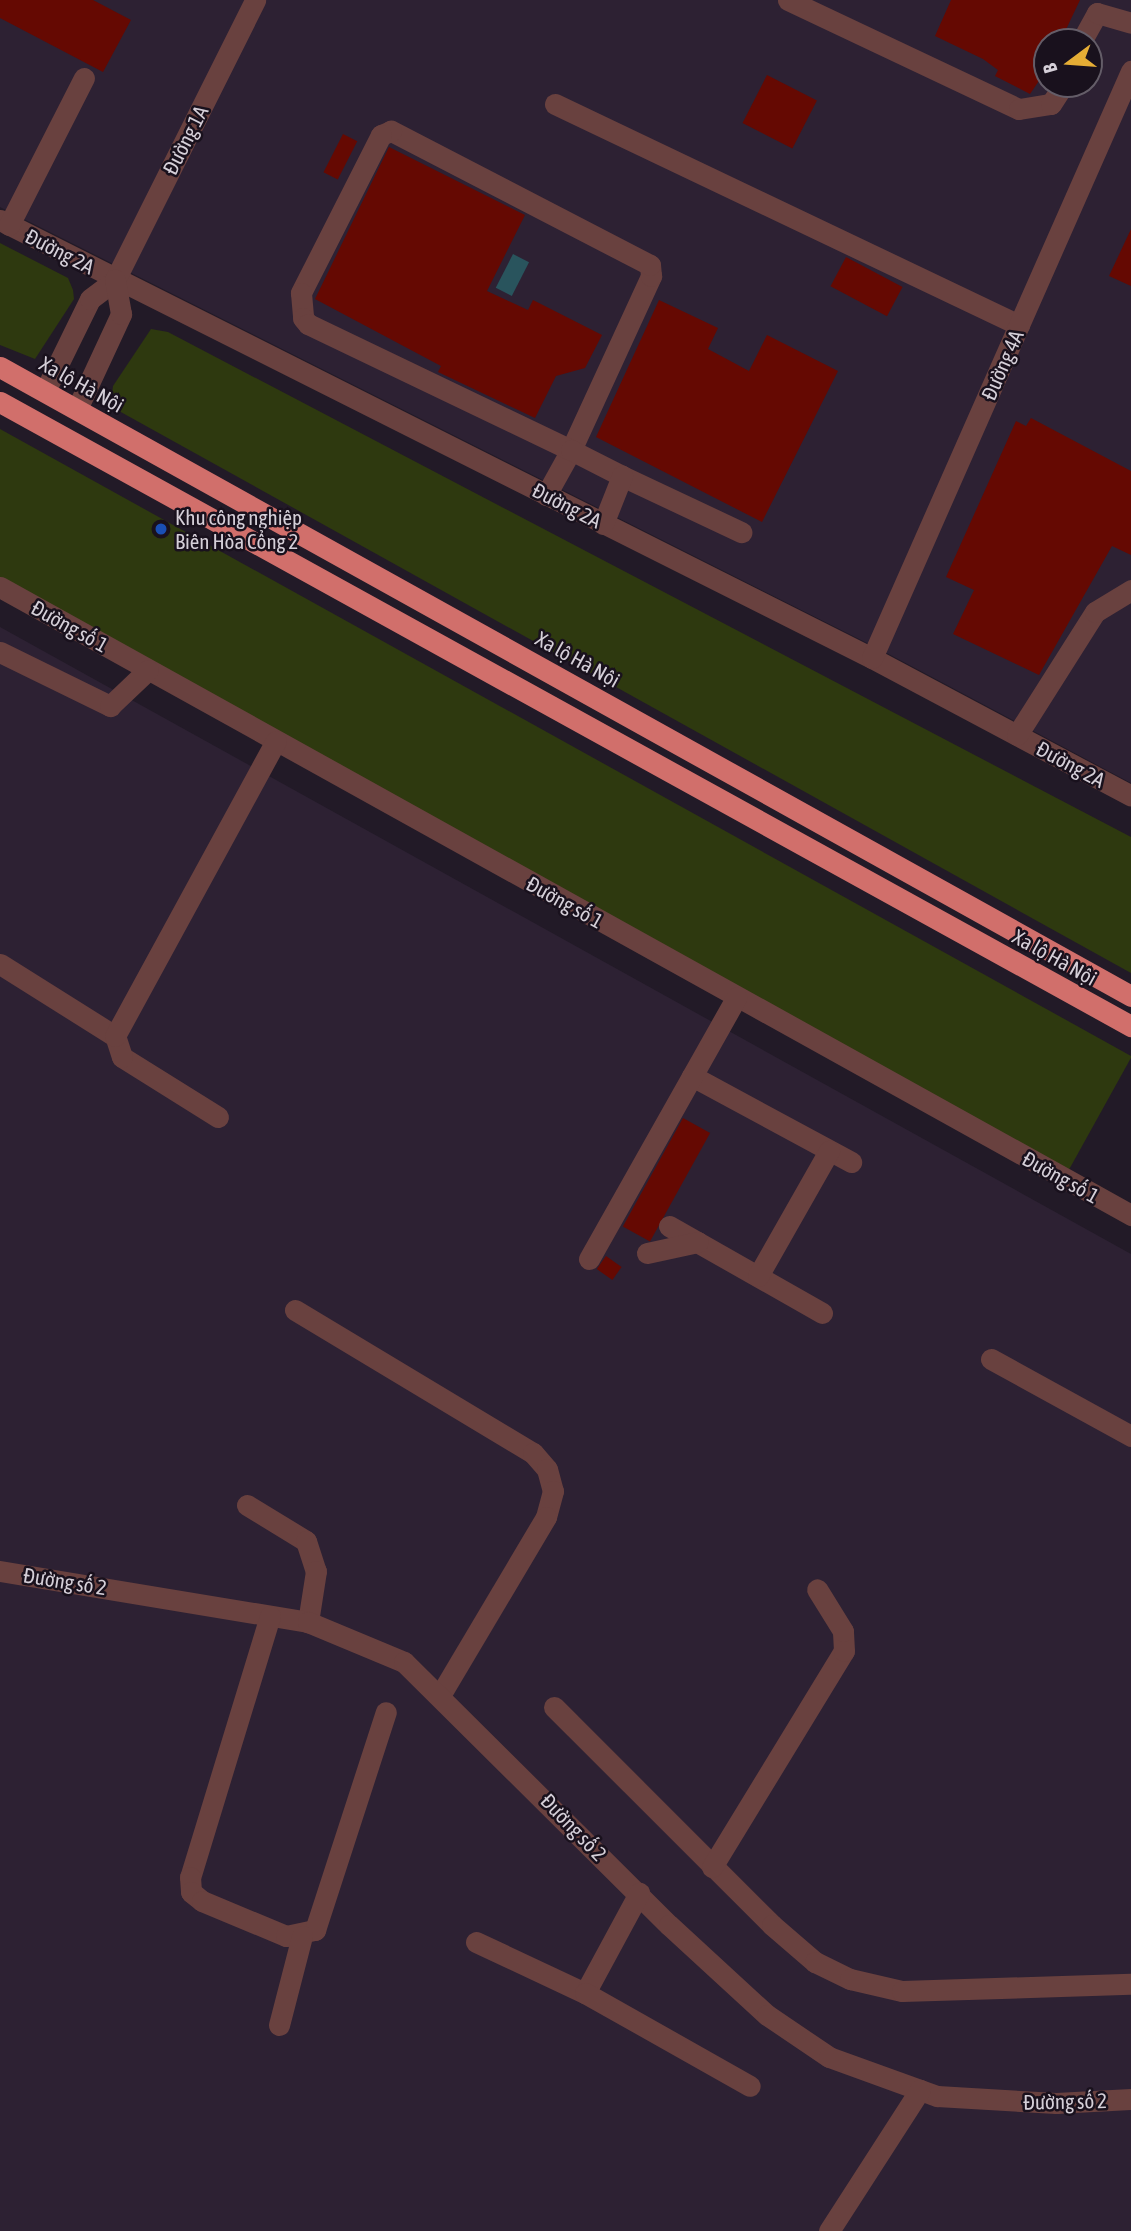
<!DOCTYPE html>
<meta charset="utf-8">
<style>
body{margin:0}
#map{position:relative;width:1131px;height:2231px;overflow:hidden;background:#221a27;font-family:"Asap Condensed",sans-serif}
div>[style]{position:absolute}
.built>*{inset:0;background:#2d2133}
.green>*{inset:0;background:#2e390f;transform-origin:0 0}
.water>*{inset:0;background:#29545d;transform-origin:0 0}
.building>*{inset:0;background:#650902;transform-origin:0 0}
.minor>*{height:21px;margin:-10.5px;padding:0 10.5px;transform-origin:10.5px;border-radius:10.5px;background:#69413f}
.highway>*{height:21px;margin:-10.5px;padding:0 10.5px;transform-origin:10.5px;border-radius:10.5px;background:#d16f6b}
.dots>*{width:19px;height:19px;translate:-50% -50%;box-sizing:border-box;border:4px solid #19111d;border-radius:50%}
span{translate:-50% -50%;white-space:nowrap;text-align:center;line-height:1.15;-webkit-text-stroke:5px #19111d;paint-order:stroke}
.street-label{font-size:21px;color:#d5cfd8}
.poi-label{font-size:21px;color:#d5cfd8}
.left{translate:0 -50%;text-align:left}
.north{position:absolute;left:1033px;top:28px;width:70px;height:70px;box-sizing:border-box;background:#19111d;border:2px solid #645d68;border-radius:50%;rotate:254deg;font-size:19px;font-weight:700;line-height:28px;text-align:center;color:#d5cfd8}
.north::after{content:'';display:block;margin:auto;width:24px;height:32px;background:#e5ad35;clip-path:polygon(50% 0,100% 100%,50% 72%,0 100%)}
</style>
<div id="map">
<div class="built">
<i style="clip-path:polygon(evenodd,0 0,1131px 0,1131px 783px,883px 651px,0 207px,0 0,1047px 42px,1089px 42px,1089px 84px,1047px 84px,1047px 42px)"></i>
<i style="clip-path:polygon(0 627px,1131px 1254px,1131px 2231px,0 2231px)"></i>
</div>
<div class="green">
<i style="clip-path:polygon(0 243px,68px 278px,73px 290px,74px 299px,35px 359px,0 345px)"></i>
<i style="clip-path:polygon(151px 329px,168px 332px,1131px 837px,1131px 973px,119px 411px,111px 401px,113px 386px)"></i>
<i style="left:0;top:429px;width:1294px;height:135px;rotate:29deg"></i>
</div>
<div class="water">
<i style="left:513px;top:254px;width:18px;height:38px;rotate:27deg"></i>
</div>
<div class="building">
<i style="clip-path:polygon(0 0,93px 0,131px 20px,103px 72px,0 18px)"></i>
<i style="clip-path:polygon(951px 0,1080px 0,1060px 42px,1047px 42px,1047px 69px,1030px 94px,995px 76px,998px 70px,983px 59px,935px 36px)"></i>
<i style="left:767px;top:75px;width:56px;height:54px;rotate:27deg"></i>
<i style="left:343px;top:134px;width:16px;height:43px;rotate:27deg"></i>
<i style="clip-path:polygon(389px 147px,525px 215px,487px 291px,528px 310px,533px 300px,602px 335px,585px 368px,556px 376px,535px 418px,438px 372px,441px 366px,315px 299px)"></i>
<i style="clip-path:polygon(1131px 229px,1131px 286px,1109px 276px)"></i>
<i style="left:846px;top:257px;width:64px;height:33px;rotate:28deg"></i>
<i style="clip-path:polygon(659px 300px,718px 328px,708px 349px,749px 371px,767px 335px,838px 371px,762px 522px,596px 437px)"></i>
<i style="clip-path:polygon(1031px 418px,1131px 471px,1131px 555px,1112px 546px,1039px 675px,953px 634px,974px 590px,946px 577px,1016px 421px,1026px 426px)"></i>
<i style="left:683px;top:1118px;width:31px;height:124px;rotate:29deg"></i>
<i style="left:606px;top:1256px;width:19px;height:16px;rotate:35deg"></i>
</div>
<div class="minor">
<i style="left:788px;top:0;width:255px;rotate:25.3deg"></i>
<i style="left:1019px;top:109px;width:32px;rotate:-9deg"></i>
<i style="left:1051px;top:104px;width:24px;rotate:-57deg"></i>
<i style="left:1081px;top:42px;width:33px;rotate:-61deg"></i>
<i style="left:1097px;top:13px;width:35px;rotate:16deg"></i>
<i style="left:555px;top:104px;width:514px;rotate:25.47deg"></i>
<i style="left:0;top:220px;width:976px;rotate:26.67deg"></i>
<i style="left:872px;top:658px;width:293px;rotate:28deg"></i>
<i style="left:9px;top:225px;width:165px;rotate:-63deg"></i>
<i style="left:45px;top:391px;width:102px;rotate:-63.9deg"></i>
<i style="left:90px;top:299px;width:31px;rotate:-37deg"></i>
<i style="left:115px;top:280px;width:313px;rotate:-63.4deg"></i>
<i style="left:77px;top:409px;width:105px;rotate:-65.1deg"></i>
<i style="left:121px;top:314px;width:35px;rotate:-100deg"></i>
<i style="left:546px;top:495px;width:51px;rotate:-60.9deg"></i>
<i style="left:571px;top:450px;width:192px;rotate:-65.3deg"></i>
<i style="left:651px;top:276px;width:11px;rotate:-95deg"></i>
<i style="left:650px;top:265px;width:292px;rotate:-152.6deg"></i>
<i style="left:391px;top:131px;width:11px;rotate:158deg"></i>
<i style="left:381px;top:135px;width:177px;rotate:116.9deg"></i>
<i style="left:301px;top:293px;width:25px;rotate:85deg"></i>
<i style="left:303px;top:318px;width:8px;rotate:50deg"></i>
<i style="left:308px;top:324px;width:292px;rotate:25.6deg"></i>
<i style="left:571px;top:450px;width:57px;rotate:27deg"></i>
<i style="left:622px;top:476px;width:132px;rotate:25.2deg"></i>
<i style="left:603px;top:524px;width:52px;rotate:-68.4deg"></i>
<i style="left:0;top:587px;width:1294px;rotate:29.04deg"></i>
<i style="left:0;top:652px;width:123px;rotate:26.1deg"></i>
<i style="left:110px;top:706px;width:52px;rotate:-43.5deg"></i>
<i style="left:872px;top:658px;width:642px;rotate:-66.19deg"></i>
<i style="left:1017px;top:735px;width:146px;rotate:-57.6deg"></i>
<i style="left:1095px;top:612px;width:42px;rotate:-31.4deg"></i>
<i style="left:0;top:964px;width:136px;rotate:32.1deg"></i>
<i style="left:692px;top:1076px;width:181px;rotate:28.4deg"></i>
<i style="left:218px;top:1117px;width:113px;rotate:-148deg"></i>
<i style="left:122px;top:1057px;width:22px;rotate:-108deg"></i>
<i style="left:115px;top:1036px;width:336px;rotate:-61.4deg"></i>
<i style="left:669px;top:1226px;width:176px;rotate:29.6deg"></i>
<i style="left:647px;top:1253px;width:52px;rotate:-12.2deg"></i>
<i style="left:589px;top:1259px;width:300px;rotate:-60.6deg"></i>
<i style="left:758px;top:1276px;width:144px;rotate:-60.4deg"></i>
<i style="left:295px;top:1310px;width:278px;rotate:31deg"></i>
<i style="left:533px;top:1453px;width:21px;rotate:49deg"></i>
<i style="left:547px;top:1469px;width:23px;rotate:75deg"></i>
<i style="left:553px;top:1491px;width:27px;rotate:105deg"></i>
<i style="left:546px;top:1517px;width:206px;rotate:120.7deg"></i>
<i style="left:991px;top:1359px;width:160px;rotate:28.8deg"></i>
<i style="left:247px;top:1505px;width:69px;rotate:31.4deg"></i>
<i style="left:306px;top:1541px;width:32px;rotate:72deg"></i>
<i style="left:316px;top:1571px;width:52px;rotate:98.9deg"></i>
<i style="left:0;top:1571px;width:312px;rotate:9.4deg"></i>
<i style="left:308px;top:1622px;width:104px;rotate:22.6deg"></i>
<i style="left:404px;top:1662px;width:373px;rotate:44.8deg"></i>
<i style="left:669px;top:1925px;width:133px;rotate:42.6deg"></i>
<i style="left:767px;top:2015px;width:75px;rotate:34.1deg"></i>
<i style="left:829px;top:2057px;width:115px;rotate:19.9deg"></i>
<i style="left:937px;top:2096px;width:119px;rotate:3.4deg"></i>
<i style="left:1056px;top:2103px;width:75px;rotate:-3.1deg"></i>
<i style="left:270px;top:1616px;width:273px;rotate:107deg"></i>
<i style="left:190px;top:1877px;width:15px;rotate:86deg"></i>
<i style="left:191px;top:1892px;width:14px;rotate:39deg"></i>
<i style="left:202px;top:1901px;width:91px;rotate:22.6deg"></i>
<i style="left:286px;top:1936px;width:30px;rotate:-12deg"></i>
<i style="left:315px;top:1930px;width:229px;rotate:-72deg"></i>
<i style="left:554px;top:1707px;width:308px;rotate:45deg"></i>
<i style="left:772px;top:1925px;width:57px;rotate:40.7deg"></i>
<i style="left:815px;top:1962px;width:39px;rotate:26deg"></i>
<i style="left:850px;top:1979px;width:53px;rotate:13deg"></i>
<i style="left:902px;top:1991px;width:229px;rotate:-1.8deg"></i>
<i style="left:712px;top:1867px;width:253px;rotate:-58.6deg"></i>
<i style="left:844px;top:1651px;width:20px;rotate:-93deg"></i>
<i style="left:843px;top:1631px;width:49px;rotate:-121.8deg"></i>
<i style="left:476px;top:1942px;width:120px;rotate:25.1deg"></i>
<i style="left:585px;top:1993px;width:114px;rotate:-61.6deg"></i>
<i style="left:585px;top:1993px;width:189px;rotate:29.4deg"></i>
<i style="left:279px;top:2025px;width:92px;rotate:-75.5deg"></i>
<i style="left:829px;top:2231px;width:168px;rotate:-57.2deg"></i>
</div>
<div class="highway">
<i style="left:0;top:367px;width:1294px;rotate:29.08deg"></i>
<i style="left:0;top:402px;width:1292px;rotate:28.89deg"></i>
</div>
<div class="dots">
<i style="left:161px;top:529px;background:#1a4fb4"></i>
</div>
<div class="street-label">
<span style="left:185px;top:140px;rotate:-63deg">Đường 1A</span>
<span style="left:60px;top:251px;rotate:27deg">Đường 2A</span>
<span style="left:1002px;top:365px;rotate:-66deg">Đường 4A</span>
<span style="left:82px;top:384px;rotate:29deg">Xa lộ Hà Nội</span>
<span style="left:567px;top:505px;rotate:27deg">Đường 2A</span>
<span style="left:70px;top:626px;rotate:29deg">Đường số 1</span>
<span style="left:578px;top:659px;rotate:29deg">Xa lộ Hà Nội</span>
<span style="left:1071px;top:764px;rotate:28deg">Đường 2A</span>
<span style="left:565px;top:902px;rotate:29deg">Đường số 1</span>
<span style="left:1055px;top:957px;rotate:29deg">Xa lộ Hà Nội</span>
<span style="left:1061px;top:1177px;rotate:29deg">Đường số 1</span>
<span style="left:65px;top:1581px;rotate:9deg">Đường số 2</span>
<span style="left:574px;top:1827px;rotate:46deg">Đường số 2</span>
<span style="left:1065px;top:2101px;rotate:-1deg">Đường số 2</span>
</div>
<div class="poi-label">
<span class="left" style="left:175px;top:529px">Khu công nghiệp<br>Biên Hòa Cổng 2</span>
</div>
<div class="north">B</div>
</div>
